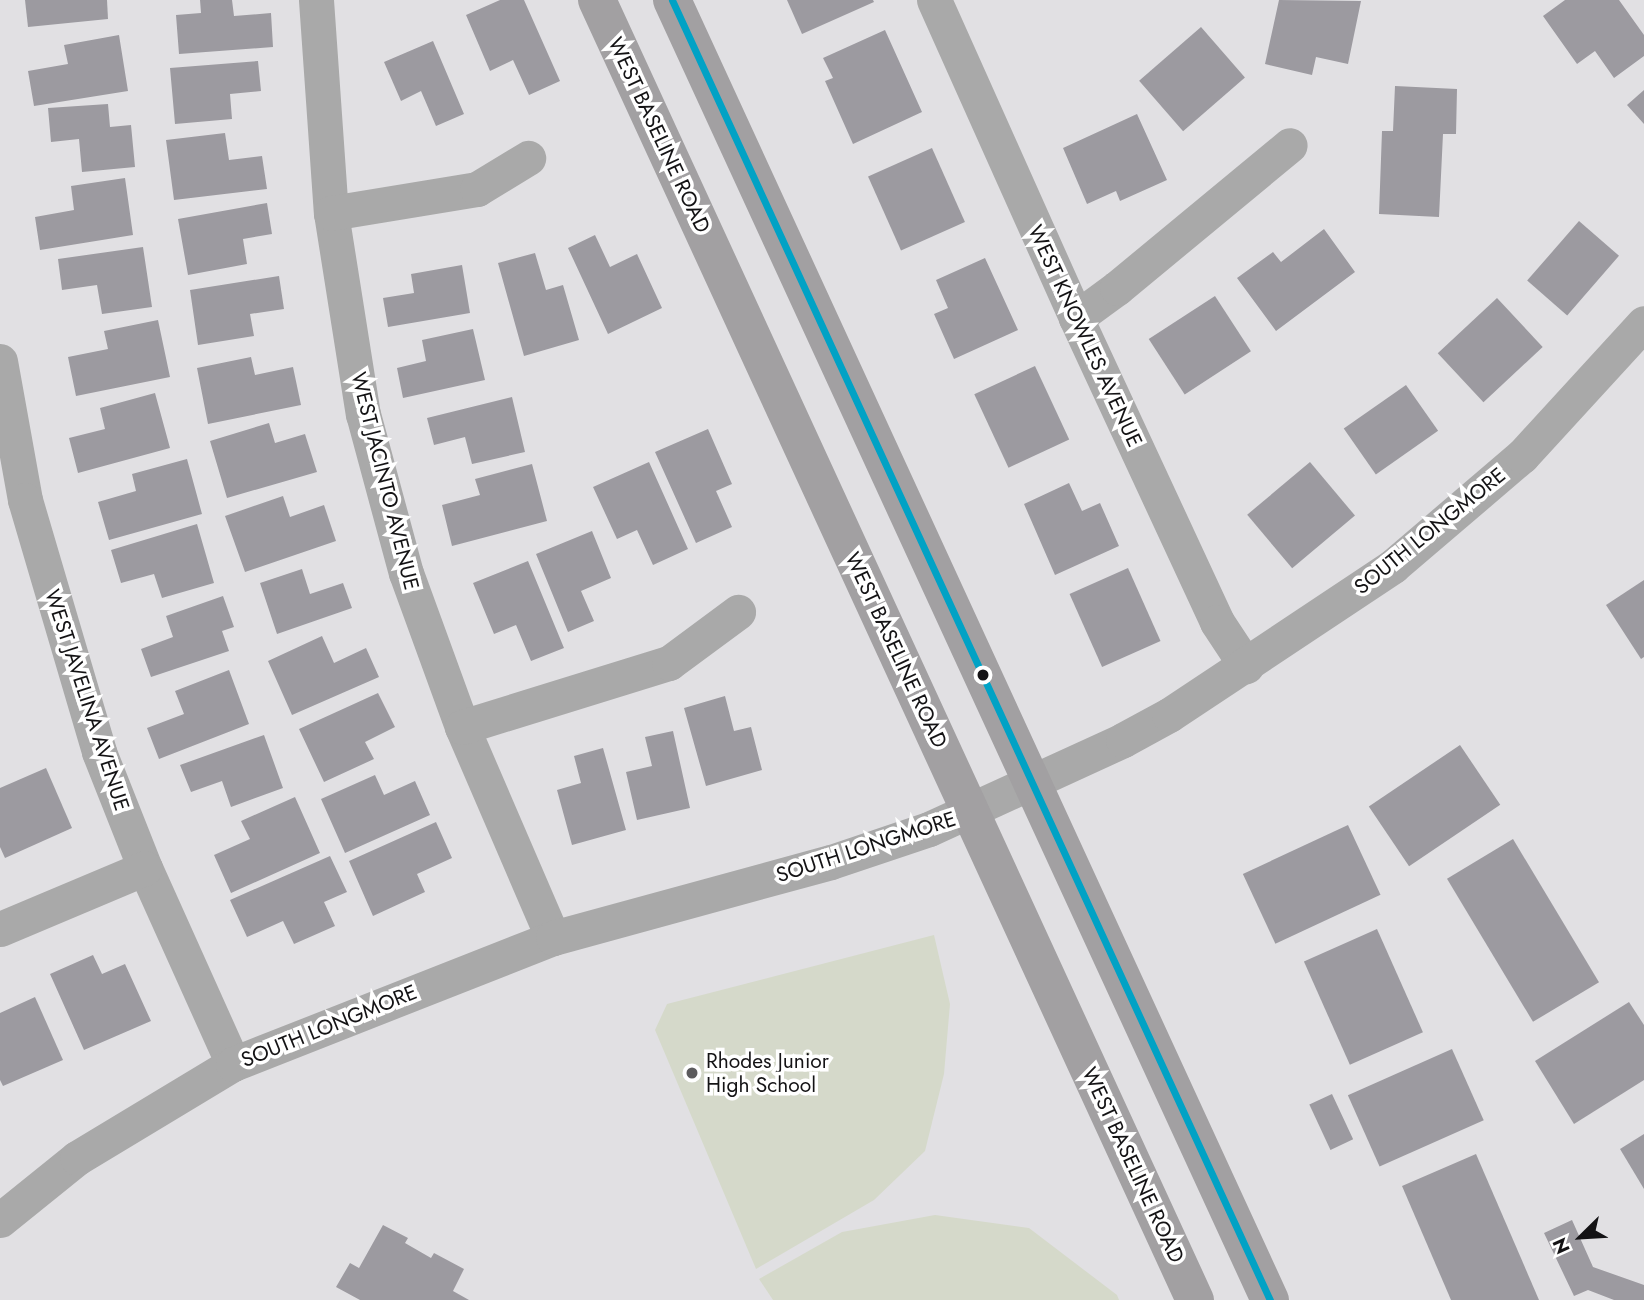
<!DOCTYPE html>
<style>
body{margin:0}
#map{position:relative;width:1644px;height:1300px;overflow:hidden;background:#e1e0e3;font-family:Jost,sans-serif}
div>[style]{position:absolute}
.green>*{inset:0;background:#d5d9ca}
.building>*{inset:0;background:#9c9aa0;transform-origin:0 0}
.minor>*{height:35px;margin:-17.5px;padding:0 17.5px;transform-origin:17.5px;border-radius:17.5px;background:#a9a9a9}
.major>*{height:38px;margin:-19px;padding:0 19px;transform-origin:19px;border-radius:19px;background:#a2a0a2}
.bus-1>*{height:7px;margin:-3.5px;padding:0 3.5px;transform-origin:3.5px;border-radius:3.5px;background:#01a2c5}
.dots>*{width:19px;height:19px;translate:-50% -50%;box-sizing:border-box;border:4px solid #fff;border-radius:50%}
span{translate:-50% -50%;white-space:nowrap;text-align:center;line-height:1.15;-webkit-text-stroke:7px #fff;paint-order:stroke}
.street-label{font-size:21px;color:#141315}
.poi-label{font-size:21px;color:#141315}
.left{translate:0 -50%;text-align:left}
.north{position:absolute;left:1546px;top:1202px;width:70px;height:70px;-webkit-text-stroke:5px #fff;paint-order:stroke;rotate:246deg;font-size:19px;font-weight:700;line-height:28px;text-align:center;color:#141315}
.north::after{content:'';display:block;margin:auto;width:24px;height:32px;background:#141315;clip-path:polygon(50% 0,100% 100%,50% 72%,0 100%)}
</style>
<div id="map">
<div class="green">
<i style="clip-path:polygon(934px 935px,950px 1004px,944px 1074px,925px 1151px,874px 1200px,756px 1269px,655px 1030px,667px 1004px)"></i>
<i style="clip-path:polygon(935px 1215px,1029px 1228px,1117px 1295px,1119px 1300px,773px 1300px,759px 1279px,842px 1232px)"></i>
</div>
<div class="building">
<i style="clip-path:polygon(25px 0,107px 0,108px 19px,28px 27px)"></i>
<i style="clip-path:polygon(200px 0,232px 0,234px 16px,271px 13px,273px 47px,179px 54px,176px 15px,201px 13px)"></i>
<i style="clip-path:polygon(500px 0,524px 0,560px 81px,529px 95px,513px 60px,490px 71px,466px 15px)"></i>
<i style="clip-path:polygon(787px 0,873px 0,874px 2px,802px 34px)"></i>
<i style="clip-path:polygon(1279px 0,1361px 1px,1348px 64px,1316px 57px,1312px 75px,1265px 64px)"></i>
<i style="clip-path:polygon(1565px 0,1619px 0,1644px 35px,1644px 56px,1614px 78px,1595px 51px,1577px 64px,1543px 16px)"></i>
<i style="left:1201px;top:27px;width:67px;height:82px;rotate:49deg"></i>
<i style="clip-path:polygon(885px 30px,922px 112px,853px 144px,825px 81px,833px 78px,823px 58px)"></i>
<i style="clip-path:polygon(119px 35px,128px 91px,34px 106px,28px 71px,68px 64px,64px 45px)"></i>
<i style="clip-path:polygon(433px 41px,464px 114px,436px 126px,421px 91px,401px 101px,384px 62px)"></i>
<i style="clip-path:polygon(258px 61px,261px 91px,230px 94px,232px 119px,175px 124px,170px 68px)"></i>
<i style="clip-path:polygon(1395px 86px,1457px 89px,1456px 134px,1443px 134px,1439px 217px,1379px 214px,1382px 131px,1393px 131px)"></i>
<i style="clip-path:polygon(1644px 90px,1644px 124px,1627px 105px)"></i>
<i style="clip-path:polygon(108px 104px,110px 127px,131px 125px,135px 167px,82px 172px,79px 139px,51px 142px,48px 108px)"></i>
<i style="clip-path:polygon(1137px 114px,1167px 180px,1120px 201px,1116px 191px,1087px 204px,1063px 148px)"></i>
<i style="clip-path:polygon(225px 133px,229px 160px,262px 156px,267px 189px,174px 200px,166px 140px)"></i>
<i style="left:932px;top:148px;width:81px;height:70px;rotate:66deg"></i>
<i style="clip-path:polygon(125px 178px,133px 235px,40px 250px,35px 217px,74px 210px,71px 186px)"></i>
<i style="clip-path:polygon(267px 203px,272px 234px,243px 239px,247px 264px,188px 275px,178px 219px)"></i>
<i style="left:1579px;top:221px;width:53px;height:79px;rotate:41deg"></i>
<i style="clip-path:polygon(1324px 229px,1355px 272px,1276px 331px,1237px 278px,1273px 252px,1281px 262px)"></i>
<i style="clip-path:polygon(595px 235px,610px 267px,637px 254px,662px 308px,608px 334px,568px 248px)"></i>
<i style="clip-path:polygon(143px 247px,152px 307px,102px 314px,97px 285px,62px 290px,58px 259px)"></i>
<i style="clip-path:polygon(535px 253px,546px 290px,563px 285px,579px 340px,524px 356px,498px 263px)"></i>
<i style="clip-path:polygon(985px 258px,1018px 330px,954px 359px,934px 314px,948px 308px,936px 280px)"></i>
<i style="clip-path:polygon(462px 265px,470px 313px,388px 327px,383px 298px,414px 293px,411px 274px)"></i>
<i style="clip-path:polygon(279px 276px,284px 309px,250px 314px,254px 336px,198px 345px,190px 290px)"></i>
<i style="left:1215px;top:296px;width:66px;height:79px;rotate:57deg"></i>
<i style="left:1497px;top:298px;width:67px;height:81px;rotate:47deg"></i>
<i style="clip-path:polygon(158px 320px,170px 377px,76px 396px,68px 357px,108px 349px,104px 331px)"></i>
<i style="clip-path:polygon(473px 329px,485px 380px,403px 398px,397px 368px,426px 361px,422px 340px)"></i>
<i style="clip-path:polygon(251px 357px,255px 375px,293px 367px,301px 405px,208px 424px,197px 368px)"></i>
<i style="left:1035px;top:366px;width:81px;height:67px;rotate:65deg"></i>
<i style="left:1406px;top:385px;width:56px;height:76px;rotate:55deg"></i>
<i style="clip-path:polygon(155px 393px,170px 448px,78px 473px,69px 438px,105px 429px,100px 408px)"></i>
<i style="clip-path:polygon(512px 397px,525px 452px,472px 464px,465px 437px,434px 445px,427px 418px)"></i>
<i style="clip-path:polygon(269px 423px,275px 443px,305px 434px,317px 472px,227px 498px,210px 441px)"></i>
<i style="clip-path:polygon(708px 429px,732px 484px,716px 491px,732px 527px,696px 543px,655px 452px)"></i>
<i style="clip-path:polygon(187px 459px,202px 514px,109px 540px,98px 502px,136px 491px,132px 474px)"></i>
<i style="clip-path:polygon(649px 462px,688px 549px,653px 565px,637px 530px,617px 539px,593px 487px)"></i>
<i style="left:1310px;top:462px;width:70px;height:82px;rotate:50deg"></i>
<i style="clip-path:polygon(532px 464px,547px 521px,452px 546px,442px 505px,480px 495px,475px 479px)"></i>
<i style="clip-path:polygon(1069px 483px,1082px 511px,1100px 503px,1119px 546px,1055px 575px,1024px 504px)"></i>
<i style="clip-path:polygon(283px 496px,290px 517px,324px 505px,336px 541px,245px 572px,225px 516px)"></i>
<i style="clip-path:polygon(197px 524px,214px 583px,162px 598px,154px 574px,121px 583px,111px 550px)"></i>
<i style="clip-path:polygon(592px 531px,611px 578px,581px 591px,594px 621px,568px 632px,536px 554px)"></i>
<i style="clip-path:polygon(528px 561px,564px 648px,531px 661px,516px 625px,494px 634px,473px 583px)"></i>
<i style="left:1128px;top:568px;width:80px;height:64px;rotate:66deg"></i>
<i style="clip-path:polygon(302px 569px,310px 594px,343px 583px,352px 608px,277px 634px,260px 583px)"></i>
<i style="clip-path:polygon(1644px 580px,1644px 657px,1641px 659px,1606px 605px)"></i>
<i style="clip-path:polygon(223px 596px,234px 627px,222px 631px,229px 651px,151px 677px,141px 649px,173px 637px,166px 616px)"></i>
<i style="clip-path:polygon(322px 636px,334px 663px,366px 648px,379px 677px,292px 715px,268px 661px)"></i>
<i style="clip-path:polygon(229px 670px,249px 724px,159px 759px,147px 728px,184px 714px,175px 691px)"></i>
<i style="clip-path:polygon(378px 693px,395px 727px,365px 742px,374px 759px,324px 782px,299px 729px)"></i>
<i style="clip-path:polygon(725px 696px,734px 731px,751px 727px,762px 770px,706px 786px,684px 708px)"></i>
<i style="clip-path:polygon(673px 731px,690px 808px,637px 820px,626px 772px,652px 766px,645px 737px)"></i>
<i style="clip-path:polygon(264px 735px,283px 788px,231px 807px,222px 781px,191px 792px,180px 765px)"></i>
<i style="left:1460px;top:745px;width:72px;height:110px;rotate:56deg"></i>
<i style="clip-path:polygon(603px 748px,626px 830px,572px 845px,557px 790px,581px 783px,574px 756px)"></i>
<i style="clip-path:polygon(46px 768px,72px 828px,5px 858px,0 847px,0 788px)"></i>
<i style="clip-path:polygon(375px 775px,384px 795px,415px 781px,430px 815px,345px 853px,321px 799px)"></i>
<i style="clip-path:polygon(295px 797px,320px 853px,231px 893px,214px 855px,250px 839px,241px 821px)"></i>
<i style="clip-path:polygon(436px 822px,452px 858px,417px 874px,425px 892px,373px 916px,349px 861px)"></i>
<i style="left:1348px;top:825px;width:77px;height:116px;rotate:65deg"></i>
<i style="left:1513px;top:839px;width:167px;height:77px;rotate:59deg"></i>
<i style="clip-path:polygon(330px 856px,347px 892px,324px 902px,335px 926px,294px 944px,283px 921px,247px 937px,230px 900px)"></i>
<i style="left:1377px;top:929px;width:113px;height:80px;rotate:66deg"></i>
<i style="clip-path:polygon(93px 955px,102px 974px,125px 964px,151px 1021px,84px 1050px,50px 974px)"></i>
<i style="clip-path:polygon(35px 997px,63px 1060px,3px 1086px,0 1080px,0 1013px)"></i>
<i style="clip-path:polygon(1629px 1002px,1644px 1025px,1644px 1080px,1574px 1124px,1535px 1061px)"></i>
<i style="left:1452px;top:1049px;width:78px;height:114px;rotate:66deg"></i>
<i style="left:1332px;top:1094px;width:50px;height:25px;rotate:65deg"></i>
<i style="clip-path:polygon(1644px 1134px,1644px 1189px,1620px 1149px)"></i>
<i style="clip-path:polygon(1476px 1154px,1539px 1300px,1451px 1300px,1402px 1186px)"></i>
<i style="clip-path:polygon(1572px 1220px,1593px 1267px,1644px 1285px,1644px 1300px,1614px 1300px,1588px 1290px,1574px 1296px,1544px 1233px)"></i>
<i style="clip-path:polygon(383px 1225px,408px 1238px,405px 1243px,431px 1258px,434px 1253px,464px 1269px,453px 1291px,469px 1300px,360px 1300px,336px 1287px,350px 1263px,359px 1268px)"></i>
</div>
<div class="minor">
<i style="left:316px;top:0;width:214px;rotate:86deg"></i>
<i style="left:331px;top:213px;width:204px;rotate:81deg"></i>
<i style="left:363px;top:414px;width:165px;rotate:74.9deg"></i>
<i style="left:406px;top:573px;width:164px;rotate:70deg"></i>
<i style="left:462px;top:727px;width:230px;rotate:66.7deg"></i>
<i style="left:934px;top:0;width:348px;rotate:65.9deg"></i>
<i style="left:1076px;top:318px;width:335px;rotate:65.1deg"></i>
<i style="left:1217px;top:622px;width:53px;rotate:56.6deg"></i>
<i style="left:331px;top:213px;width:148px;rotate:-9.3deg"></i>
<i style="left:477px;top:189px;width:60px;rotate:-31.3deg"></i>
<i style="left:1076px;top:318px;width:51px;rotate:-36.2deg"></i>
<i style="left:1117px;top:288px;width:224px;rotate:-39.6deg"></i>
<i style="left:0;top:361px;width:141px;rotate:79.8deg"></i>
<i style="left:25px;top:500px;width:263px;rotate:73.6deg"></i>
<i style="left:99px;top:752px;width:125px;rotate:68.4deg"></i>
<i style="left:145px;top:868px;width:215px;rotate:65.8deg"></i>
<i style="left:462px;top:727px;width:217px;rotate:-17.2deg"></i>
<i style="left:669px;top:663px;width:86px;rotate:-36.5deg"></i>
<i style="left:0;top:929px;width:157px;rotate:-22.8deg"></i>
<i style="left:0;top:1220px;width:99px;rotate:-38.8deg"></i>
<i style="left:77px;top:1158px;width:182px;rotate:-31.1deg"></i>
<i style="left:233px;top:1064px;width:344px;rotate:-21.5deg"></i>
<i style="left:553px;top:938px;width:288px;rotate:-15.3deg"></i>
<i style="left:831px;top:862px;width:103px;rotate:-18.6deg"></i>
<i style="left:929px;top:829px;width:213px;rotate:-24.6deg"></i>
<i style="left:1123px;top:740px;width:52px;rotate:-28.5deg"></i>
<i style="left:1169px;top:715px;width:269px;rotate:-33.6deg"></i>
<i style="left:1393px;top:566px;width:170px;rotate:-40.5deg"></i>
<i style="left:1522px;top:456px;width:180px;rotate:-47.5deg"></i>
</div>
<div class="major">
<i style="left:597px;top:0;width:1431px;rotate:65.3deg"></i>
<i style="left:672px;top:0;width:1431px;rotate:65.3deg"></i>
</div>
<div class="bus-1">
<i style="left:672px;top:0;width:1431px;rotate:65.3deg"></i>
</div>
<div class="dots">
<i style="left:983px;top:675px;background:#141315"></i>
<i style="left:692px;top:1073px;background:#5c5b5d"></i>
</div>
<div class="street-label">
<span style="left:659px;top:135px;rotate:65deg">WEST BASELINE ROAD</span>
<span style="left:1085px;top:336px;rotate:65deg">WEST KNOWLES AVENUE</span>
<span style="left:385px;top:481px;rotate:76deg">WEST JACINTO AVENUE</span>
<span style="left:1430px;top:531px;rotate:-39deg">SOUTH LONGMORE</span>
<span style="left:896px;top:650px;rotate:65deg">WEST BASELINE ROAD</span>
<span style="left:87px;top:700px;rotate:72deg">WEST JAVELINA AVENUE</span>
<span style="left:866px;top:847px;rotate:-18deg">SOUTH LONGMORE</span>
<span style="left:329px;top:1026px;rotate:-22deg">SOUTH LONGMORE</span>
<span style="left:1133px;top:1165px;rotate:65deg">WEST BASELINE ROAD</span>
</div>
<div class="poi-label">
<span class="left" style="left:706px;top:1073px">Rhodes Junior<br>High School</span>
</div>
<div class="north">N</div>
</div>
